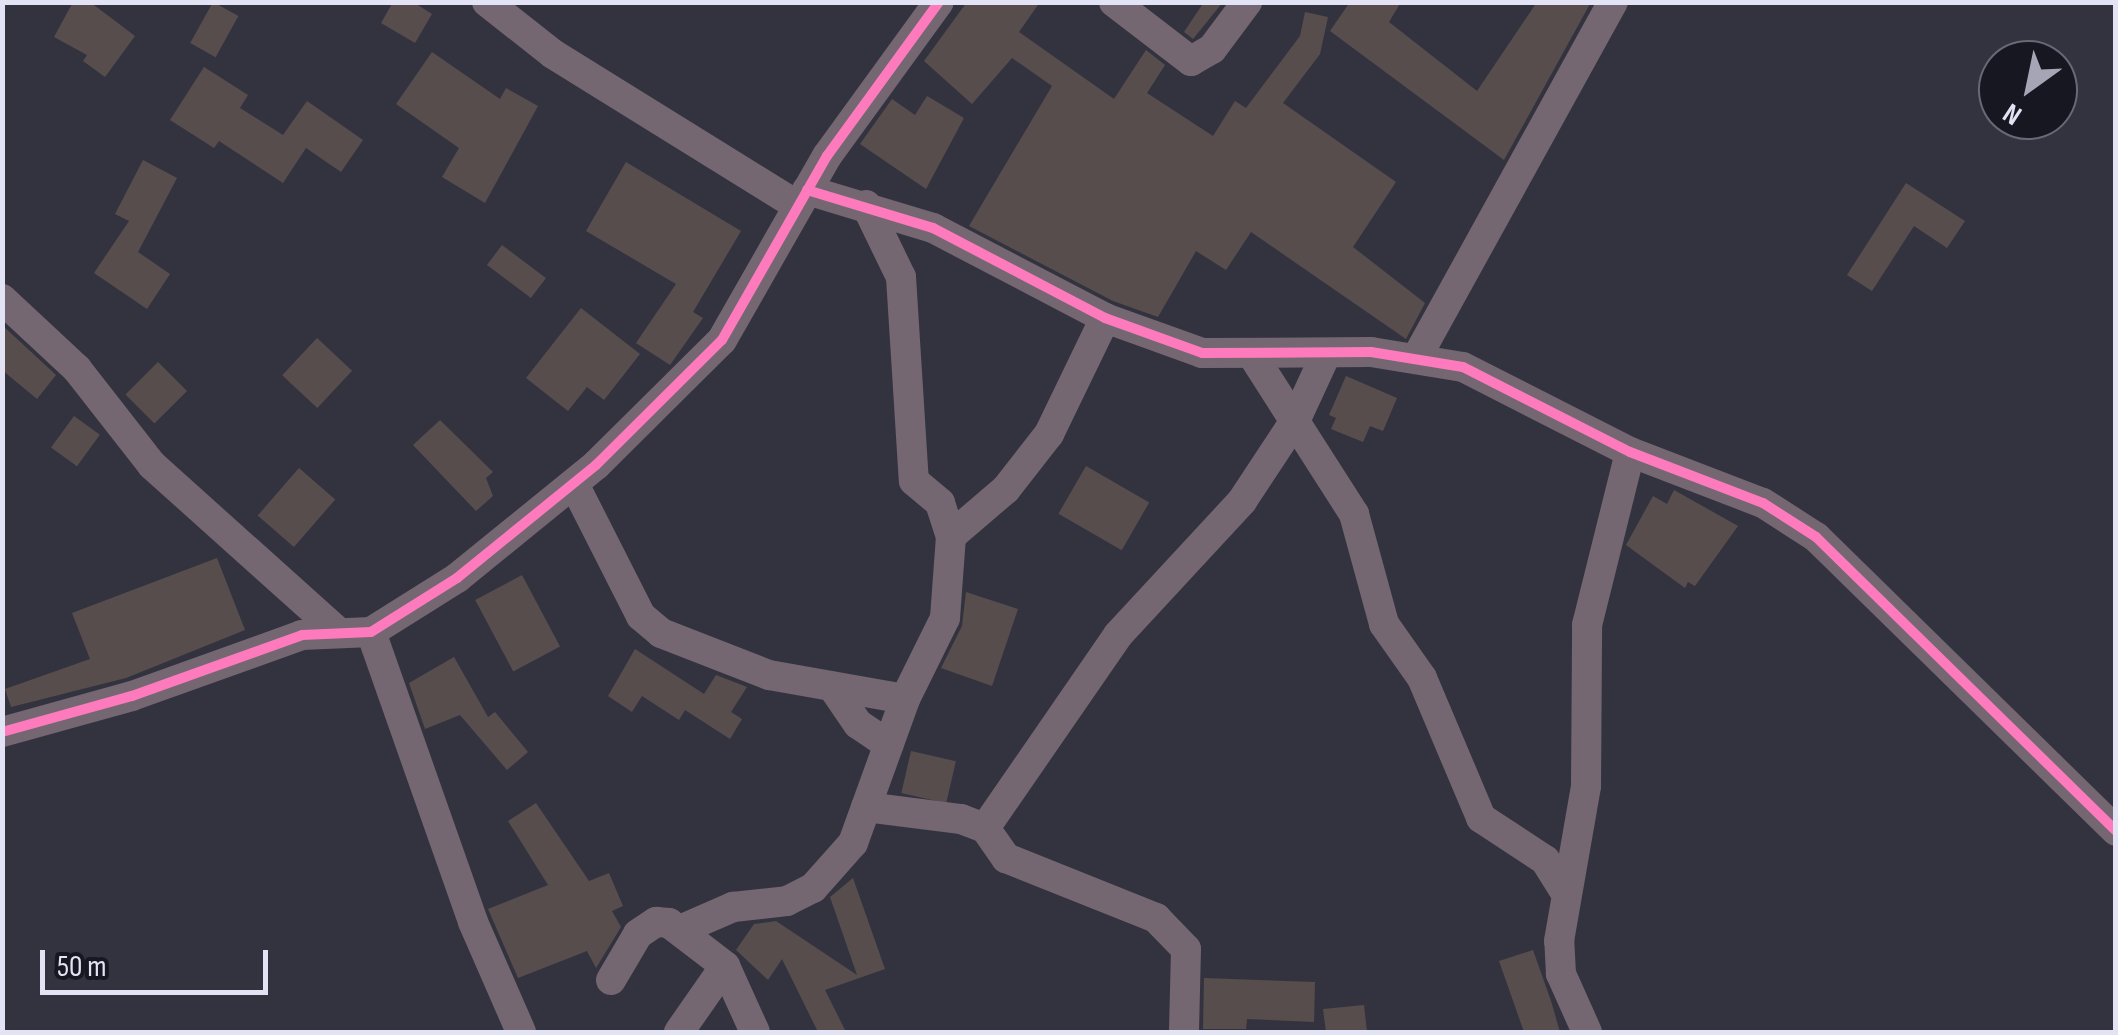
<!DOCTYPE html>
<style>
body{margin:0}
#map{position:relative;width:2118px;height:1035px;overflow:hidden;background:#333340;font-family:"Sofia Sans Condensed",sans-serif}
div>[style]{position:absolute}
.building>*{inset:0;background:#584d4d;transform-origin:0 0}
.minor>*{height:30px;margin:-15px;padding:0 15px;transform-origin:15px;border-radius:15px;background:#746771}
.cycleway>*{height:10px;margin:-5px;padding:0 5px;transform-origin:5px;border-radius:5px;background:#fd7abc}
span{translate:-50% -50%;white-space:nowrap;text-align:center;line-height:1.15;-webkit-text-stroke:9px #171722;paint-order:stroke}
.frame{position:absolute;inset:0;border:5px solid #e2e3f4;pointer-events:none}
.north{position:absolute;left:1978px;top:40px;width:100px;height:100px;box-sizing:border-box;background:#171722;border:2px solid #686976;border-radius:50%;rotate:213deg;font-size:28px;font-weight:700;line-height:40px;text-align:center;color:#e2e3f4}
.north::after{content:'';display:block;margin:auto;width:35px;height:45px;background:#a5a5b5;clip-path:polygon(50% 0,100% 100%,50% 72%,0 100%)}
.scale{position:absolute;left:40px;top:950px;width:228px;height:45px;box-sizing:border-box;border:5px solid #e2e3f4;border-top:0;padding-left:12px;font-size:30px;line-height:35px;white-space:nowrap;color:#e2e3f4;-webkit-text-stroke:8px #171722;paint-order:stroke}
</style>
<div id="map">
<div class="building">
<i style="clip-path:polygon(73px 2px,90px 2px,135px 36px,105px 77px,83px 61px,87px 55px,54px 37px)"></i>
<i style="left:213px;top:2px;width:29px;height:47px;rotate:29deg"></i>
<i style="clip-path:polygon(393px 2px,413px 2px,432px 14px,415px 43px,381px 23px)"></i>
<i style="clip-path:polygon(967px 2px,1040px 2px,1019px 32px,1114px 99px,1146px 50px,1165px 65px,1147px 93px,1213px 136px,1235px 101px,1246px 108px,1300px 36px,1305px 12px,1328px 17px,1320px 54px,1283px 103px,1396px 182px,1353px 247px,1425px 303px,1406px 339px,1251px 232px,1226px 270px,1196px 251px,1158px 317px,1113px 301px,969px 226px,1052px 86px,1012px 58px,972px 104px,924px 61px)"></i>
<i style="clip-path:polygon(1204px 2px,1223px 2px,1193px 39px,1184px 32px)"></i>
<i style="clip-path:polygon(1350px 2px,1401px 2px,1389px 22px,1477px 91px,1537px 2px,1591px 2px,1504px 160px,1330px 31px)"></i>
<i style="clip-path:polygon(432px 52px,500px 99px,506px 88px,538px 106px,485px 203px,442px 177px,459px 148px,396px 104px)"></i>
<i style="clip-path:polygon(204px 67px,248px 95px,240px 108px,283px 135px,307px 101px,363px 140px,341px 172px,306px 148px,283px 183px,219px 141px,214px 148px,170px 120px)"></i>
<i style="clip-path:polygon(927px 96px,964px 118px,926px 189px,860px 144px,892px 99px,915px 115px)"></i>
<i style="clip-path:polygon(143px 160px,177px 178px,138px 252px,170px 274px,147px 309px,94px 273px,129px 221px,115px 214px)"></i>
<i style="clip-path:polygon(626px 162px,741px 231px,693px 312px,703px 318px,670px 365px,636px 343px,676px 284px,586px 231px)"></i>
<i style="clip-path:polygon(1906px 183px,1965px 221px,1947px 248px,1914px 226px,1872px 291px,1847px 275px)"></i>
<i style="left:502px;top:245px;width:55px;height:25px;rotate:37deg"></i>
<i style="clip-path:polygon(581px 308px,640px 354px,604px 400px,587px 387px,568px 411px,526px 378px)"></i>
<i style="clip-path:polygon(2px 325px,56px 375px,37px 399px,2px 370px)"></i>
<i style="left:317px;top:338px;width:48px;height:51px;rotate:43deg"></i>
<i style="left:158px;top:362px;width:41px;height:46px;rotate:45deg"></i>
<i style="clip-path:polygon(1346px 376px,1397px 398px,1383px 431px,1370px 426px,1363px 442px,1331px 429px,1336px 418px,1329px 415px)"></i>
<i style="left:74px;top:416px;width:32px;height:39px;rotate:36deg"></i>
<i style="clip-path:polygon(440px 420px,493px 472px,486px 478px,493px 496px,476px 511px,413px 445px)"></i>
<i style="left:1086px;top:466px;width:73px;height:55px;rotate:30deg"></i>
<i style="left:299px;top:468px;width:48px;height:63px;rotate:41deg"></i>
<i style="clip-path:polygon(1674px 490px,1738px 526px,1695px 586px,1688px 582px,1685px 588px,1626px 545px,1653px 496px,1667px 504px)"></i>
<i style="clip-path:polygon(217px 558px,245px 630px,126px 678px,11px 707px,5px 689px,90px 659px,72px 613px)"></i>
<i style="left:522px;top:575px;width:81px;height:53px;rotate:62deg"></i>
<i style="clip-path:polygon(966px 592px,1018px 609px,992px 686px,941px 668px,962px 626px)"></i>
<i style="clip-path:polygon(635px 649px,704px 694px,716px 675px,747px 687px,731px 712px,742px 719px,730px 739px,685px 710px,679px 720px,642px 696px,632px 712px,608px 696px)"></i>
<i style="clip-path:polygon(454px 657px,488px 717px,495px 712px,528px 752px,507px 770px,460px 715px,425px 729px,409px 683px)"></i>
<i style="left:911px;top:751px;width:46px;height:43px;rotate:13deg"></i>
<i style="clip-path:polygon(536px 803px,589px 881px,609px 873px,623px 906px,612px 911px,621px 927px,596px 968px,587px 951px,518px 978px,488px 909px,548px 885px,508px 821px)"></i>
<i style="clip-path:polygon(853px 878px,885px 969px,825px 990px,846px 1032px,818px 1032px,782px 959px,768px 980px,736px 950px,754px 924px,776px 921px,857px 975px,830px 897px)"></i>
<i style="clip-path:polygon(1533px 950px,1551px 1001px,1560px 1032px,1524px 1032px,1499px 961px)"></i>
<i style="clip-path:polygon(1204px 978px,1315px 982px,1314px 1022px,1247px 1019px,1246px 1029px,1203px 1029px)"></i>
<i style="clip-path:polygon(1364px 1005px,1367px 1032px,1326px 1032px,1323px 1009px)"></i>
</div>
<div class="minor">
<i style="left:487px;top:2px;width:84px;rotate:38.2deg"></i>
<i style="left:553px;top:54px;width:287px;rotate:31.8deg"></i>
<i style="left:1114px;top:2px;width:97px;rotate:37.5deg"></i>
<i style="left:1191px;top:61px;width:24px;rotate:-30deg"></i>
<i style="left:1212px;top:49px;width:59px;rotate:-53.3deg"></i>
<i style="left:807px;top:190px;width:132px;rotate:16.8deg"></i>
<i style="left:933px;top:228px;width:194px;rotate:27.6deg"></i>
<i style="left:1105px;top:318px;width:103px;rotate:19.8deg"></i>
<i style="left:1202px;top:353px;width:169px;rotate:-0.3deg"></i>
<i style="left:1371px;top:352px;width:93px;rotate:9.3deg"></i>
<i style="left:1463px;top:367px;width:187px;rotate:27deg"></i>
<i style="left:1630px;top:452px;width:142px;rotate:21deg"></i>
<i style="left:1763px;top:503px;width:63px;rotate:32.7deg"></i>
<i style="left:1816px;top:537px;width:420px;rotate:44.4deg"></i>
<i style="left:866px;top:205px;width:80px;rotate:64.1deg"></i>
<i style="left:901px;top:277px;width:204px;rotate:86.4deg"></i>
<i style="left:914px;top:481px;width:34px;rotate:40deg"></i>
<i style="left:940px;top:503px;width:35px;rotate:72deg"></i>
<i style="left:2px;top:299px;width:103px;rotate:43deg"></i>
<i style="left:77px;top:369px;width:122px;rotate:52deg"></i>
<i style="left:152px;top:465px;width:250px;rotate:41.9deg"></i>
<i style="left:1418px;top:355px;width:403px;rotate:-61.1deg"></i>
<i style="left:1253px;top:356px;width:188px;rotate:57.4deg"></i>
<i style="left:1354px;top:514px;width:114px;rotate:74.7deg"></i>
<i style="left:1384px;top:624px;width:66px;rotate:54.9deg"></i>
<i style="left:1422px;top:678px;width:152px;rotate:67.1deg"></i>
<i style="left:1481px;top:818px;width:77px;rotate:33.3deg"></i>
<i style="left:1545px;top:860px;width:39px;rotate:58deg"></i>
<i style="left:574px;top:484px;width:148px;rotate:63.1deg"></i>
<i style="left:641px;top:616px;width:26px;rotate:40deg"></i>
<i style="left:661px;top:633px;width:116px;rotate:21.3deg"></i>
<i style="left:769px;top:675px;width:138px;rotate:10deg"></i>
<i style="left:371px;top:632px;width:307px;rotate:70.6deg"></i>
<i style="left:473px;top:922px;width:120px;rotate:66.4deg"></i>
<i style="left:834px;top:689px;width:42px;rotate:55.6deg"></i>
<i style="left:858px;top:724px;width:37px;rotate:34deg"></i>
<i style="left:2px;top:732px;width:135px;rotate:-15.5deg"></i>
<i style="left:132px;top:696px;width:181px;rotate:-19.7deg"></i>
<i style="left:302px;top:635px;width:69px;rotate:-2.5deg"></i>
<i style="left:371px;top:632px;width:102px;rotate:-32.1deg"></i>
<i style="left:457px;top:578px;width:179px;rotate:-39.1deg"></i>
<i style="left:596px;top:465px;width:177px;rotate:-44.8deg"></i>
<i style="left:722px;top:340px;width:212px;rotate:-60.3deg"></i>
<i style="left:827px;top:156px;width:190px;rotate:-54deg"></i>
<i style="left:866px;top:807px;width:96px;rotate:7.2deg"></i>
<i style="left:961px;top:819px;width:26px;rotate:21deg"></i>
<i style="left:985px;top:828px;width:37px;rotate:55deg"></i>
<i style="left:1006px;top:858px;width:162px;rotate:21.8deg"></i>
<i style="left:1156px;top:918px;width:43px;rotate:45.9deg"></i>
<i style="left:1186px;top:949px;width:83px;rotate:91.4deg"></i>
<i style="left:985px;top:828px;width:234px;rotate:-55.4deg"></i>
<i style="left:1118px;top:635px;width:183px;rotate:-47.2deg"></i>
<i style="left:1242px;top:501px;width:98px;rotate:-56.6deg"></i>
<i style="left:1296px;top:419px;width:72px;rotate:-65.2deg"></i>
<i style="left:680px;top:930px;width:58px;rotate:-23.5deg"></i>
<i style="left:733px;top:907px;width:54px;rotate:-6.3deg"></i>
<i style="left:787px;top:901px;width:29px;rotate:-27deg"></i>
<i style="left:813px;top:888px;width:60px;rotate:-48.4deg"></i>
<i style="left:853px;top:843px;width:153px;rotate:-70.1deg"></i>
<i style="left:905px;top:699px;width:90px;rotate:-63.7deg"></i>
<i style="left:945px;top:618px;width:82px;rotate:-85.8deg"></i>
<i style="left:951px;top:536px;width:72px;rotate:-40.5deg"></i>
<i style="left:1006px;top:489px;width:70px;rotate:-52deg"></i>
<i style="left:1049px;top:434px;width:129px;rotate:-64.2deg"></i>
<i style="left:611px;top:980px;width:53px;rotate:-59.6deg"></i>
<i style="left:638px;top:934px;width:22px;rotate:-34deg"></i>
<i style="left:656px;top:922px;width:13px;rotate:4deg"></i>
<i style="left:669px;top:923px;width:71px;rotate:37.5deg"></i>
<i style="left:725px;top:966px;width:72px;rotate:65.6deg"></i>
<i style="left:679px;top:1032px;width:80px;rotate:-55.1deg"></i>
<i style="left:1587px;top:1032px;width:64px;rotate:-114.1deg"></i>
<i style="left:1561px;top:974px;width:33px;rotate:-93deg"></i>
<i style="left:1559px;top:941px;width:157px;rotate:-80.1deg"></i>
<i style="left:1586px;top:786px;width:161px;rotate:-89.6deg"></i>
<i style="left:1587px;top:625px;width:178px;rotate:-76deg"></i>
</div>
<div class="cycleway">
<i style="left:807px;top:190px;width:132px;rotate:16.8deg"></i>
<i style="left:933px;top:228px;width:194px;rotate:27.6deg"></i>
<i style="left:1105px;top:318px;width:103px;rotate:19.8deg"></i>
<i style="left:1202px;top:353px;width:169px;rotate:-0.3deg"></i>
<i style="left:1371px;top:352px;width:93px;rotate:9.3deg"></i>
<i style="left:1463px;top:367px;width:187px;rotate:27deg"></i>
<i style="left:1630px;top:452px;width:142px;rotate:21deg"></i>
<i style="left:1763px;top:503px;width:63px;rotate:32.7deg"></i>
<i style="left:1816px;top:537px;width:420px;rotate:44.4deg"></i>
<i style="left:2px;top:732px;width:135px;rotate:-15.5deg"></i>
<i style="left:132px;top:696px;width:181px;rotate:-19.7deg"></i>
<i style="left:302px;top:635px;width:69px;rotate:-2.5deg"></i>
<i style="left:371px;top:632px;width:102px;rotate:-32.1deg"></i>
<i style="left:457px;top:578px;width:179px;rotate:-39.1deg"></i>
<i style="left:596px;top:465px;width:177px;rotate:-44.8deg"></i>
<i style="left:722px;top:340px;width:212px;rotate:-60.3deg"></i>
<i style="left:827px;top:156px;width:190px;rotate:-54deg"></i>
</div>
<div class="frame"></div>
<div class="north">N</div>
<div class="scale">50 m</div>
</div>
